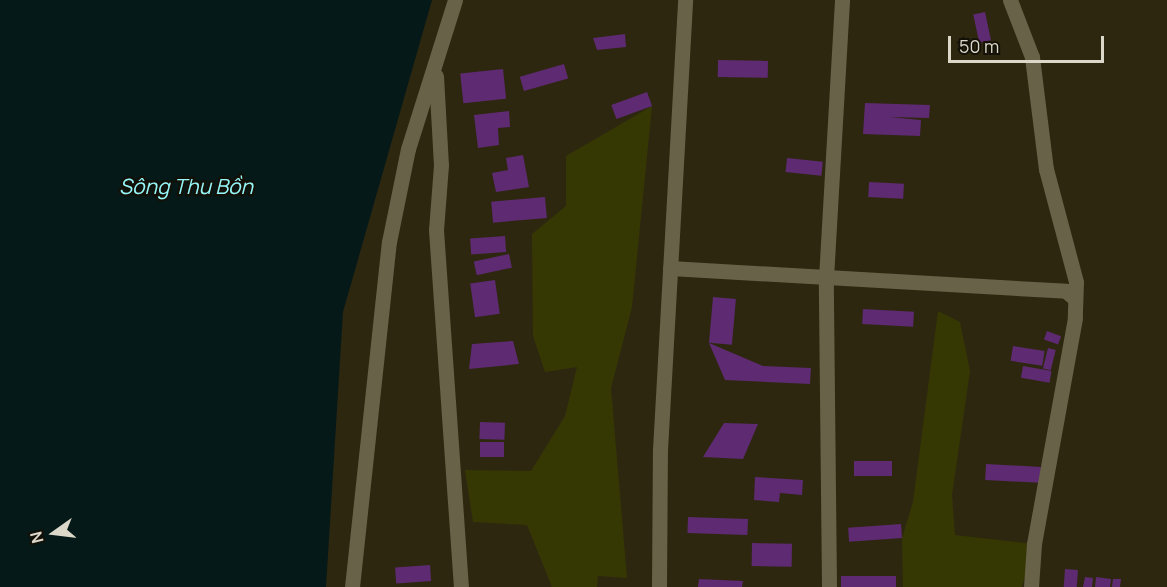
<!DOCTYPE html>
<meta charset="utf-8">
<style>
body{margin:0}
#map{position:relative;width:1167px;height:587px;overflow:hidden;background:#2d2710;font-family:Manrope,sans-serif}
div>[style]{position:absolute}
.green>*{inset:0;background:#363804}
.water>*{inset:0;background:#061919}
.building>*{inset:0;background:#5e2a71;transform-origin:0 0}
.street>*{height:15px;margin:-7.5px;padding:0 7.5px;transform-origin:7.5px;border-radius:7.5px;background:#686249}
span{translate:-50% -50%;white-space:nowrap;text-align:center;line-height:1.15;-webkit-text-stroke:4.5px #131007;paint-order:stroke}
.water-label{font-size:21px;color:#95f7f9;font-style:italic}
.north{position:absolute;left:24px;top:503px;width:60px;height:60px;-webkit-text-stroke:4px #131007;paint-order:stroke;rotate:256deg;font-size:16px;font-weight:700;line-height:24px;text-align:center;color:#dbd7c9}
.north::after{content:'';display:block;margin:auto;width:21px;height:27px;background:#dbd7c9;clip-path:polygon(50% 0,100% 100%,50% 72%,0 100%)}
.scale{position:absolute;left:948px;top:36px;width:156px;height:27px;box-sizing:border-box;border:3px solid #dbd7c9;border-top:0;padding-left:8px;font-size:18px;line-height:21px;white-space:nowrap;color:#dbd7c9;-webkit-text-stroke:4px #131007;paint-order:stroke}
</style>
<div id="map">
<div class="green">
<i style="clip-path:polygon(652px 106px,632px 307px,611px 388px,627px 578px,598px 576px,597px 587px,552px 587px,527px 525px,473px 522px,465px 470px,531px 471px,565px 416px,577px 367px,545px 372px,533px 336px,532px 234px,566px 206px,566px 156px)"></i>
<i style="clip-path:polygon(938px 311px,960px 322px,970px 371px,952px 495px,955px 535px,1034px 544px,1022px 587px,903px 587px,902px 538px,913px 502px)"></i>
</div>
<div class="water">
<i style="clip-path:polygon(0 0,432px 0,343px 312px,326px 587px,0 587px)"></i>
</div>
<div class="building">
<i style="left:985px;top:12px;width:29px;height:12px;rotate:78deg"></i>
<i style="clip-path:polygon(625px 34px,626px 47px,597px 50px,593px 38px)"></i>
<i style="left:718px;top:60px;width:50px;height:17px;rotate:1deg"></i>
<i style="left:564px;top:64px;width:15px;height:46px;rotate:74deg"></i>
<i style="left:503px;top:69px;width:30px;height:43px;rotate:84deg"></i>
<i style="left:647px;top:92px;width:15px;height:38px;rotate:70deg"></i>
<i style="clip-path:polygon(865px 103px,930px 105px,929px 118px,889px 117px,921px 120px,920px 136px,863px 134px)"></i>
<i style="clip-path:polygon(509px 111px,510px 127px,498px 128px,499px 145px,478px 148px,474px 115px)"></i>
<i style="clip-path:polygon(523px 155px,529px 187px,496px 192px,492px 173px,508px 170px,506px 158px)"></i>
<i style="left:787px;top:158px;width:36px;height:14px;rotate:6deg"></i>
<i style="left:869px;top:182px;width:35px;height:15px;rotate:3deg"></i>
<i style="left:545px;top:197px;width:21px;height:54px;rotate:85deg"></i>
<i style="left:505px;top:236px;width:16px;height:35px;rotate:86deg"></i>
<i style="left:509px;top:254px;width:14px;height:36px;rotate:78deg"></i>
<i style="left:495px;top:280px;width:34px;height:25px;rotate:82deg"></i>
<i style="left:713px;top:297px;width:23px;height:46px;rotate:5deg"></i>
<i style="left:863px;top:309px;width:51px;height:15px;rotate:3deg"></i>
<i style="left:1047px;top:331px;width:15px;height:9px;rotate:20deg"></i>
<i style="clip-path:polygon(513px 341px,519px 364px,469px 369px,472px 344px)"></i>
<i style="clip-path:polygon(709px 343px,763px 366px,811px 368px,810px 384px,725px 380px)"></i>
<i style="left:1013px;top:346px;width:32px;height:15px;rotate:9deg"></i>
<i style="left:1048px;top:348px;width:8px;height:21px;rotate:14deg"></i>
<i style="left:1023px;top:366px;width:29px;height:12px;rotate:10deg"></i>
<i style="left:480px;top:422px;width:25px;height:17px;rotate:2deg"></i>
<i style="clip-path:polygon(724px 423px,758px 424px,743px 459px,703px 457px)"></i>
<i style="left:480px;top:442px;width:24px;height:15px"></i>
<i style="left:854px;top:461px;width:38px;height:15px"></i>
<i style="left:986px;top:464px;width:55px;height:16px;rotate:3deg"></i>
<i style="clip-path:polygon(755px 477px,803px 480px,802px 495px,780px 493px,779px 502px,754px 500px)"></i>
<i style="left:688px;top:517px;width:60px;height:16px;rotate:2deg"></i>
<i style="left:901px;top:524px;width:14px;height:53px;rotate:86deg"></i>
<i style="left:752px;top:543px;width:40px;height:23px;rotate:1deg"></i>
<i style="left:430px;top:565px;width:16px;height:35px;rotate:86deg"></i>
<i style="left:1065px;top:569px;width:13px;height:18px;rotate:4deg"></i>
<i style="left:841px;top:576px;width:55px;height:11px"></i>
<i style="clip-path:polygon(1085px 577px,1093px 578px,1092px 587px,1083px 587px)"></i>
<i style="clip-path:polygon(1096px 577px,1111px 579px,1110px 587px,1095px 587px)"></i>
<i style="clip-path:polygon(699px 579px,743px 581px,742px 587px,698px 587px)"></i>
<i style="clip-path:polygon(1113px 579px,1121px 579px,1120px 587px,1112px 587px)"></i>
</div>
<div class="street">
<i style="left:1010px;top:0;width:61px;rotate:68.9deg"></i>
<i style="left:1032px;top:57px;width:113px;rotate:82.9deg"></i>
<i style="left:1046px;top:169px;width:117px;rotate:75.1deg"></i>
<i style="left:1076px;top:282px;width:36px;rotate:92deg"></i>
<i style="left:1075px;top:318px;width:230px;rotate:100.3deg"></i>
<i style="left:1034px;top:544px;width:43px;rotate:94deg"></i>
<i style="left:436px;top:76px;width:89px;rotate:86.8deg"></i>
<i style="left:441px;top:165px;width:65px;rotate:94.4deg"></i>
<i style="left:436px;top:230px;width:358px;rotate:86deg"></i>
<i style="left:670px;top:268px;width:397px;rotate:3.3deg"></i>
<i style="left:1066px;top:291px;width:11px;rotate:41deg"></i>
<i style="left:352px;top:587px;width:347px;rotate:-83.9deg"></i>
<i style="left:389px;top:242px;width:95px;rotate:-78.5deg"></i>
<i style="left:408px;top:149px;width:156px;rotate:-72.5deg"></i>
<i style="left:659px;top:587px;width:137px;rotate:-89.6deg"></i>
<i style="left:660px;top:450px;width:451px;rotate:-86.8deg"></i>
<i style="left:829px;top:587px;width:309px;rotate:-90.6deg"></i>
<i style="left:826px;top:278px;width:278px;rotate:-86.7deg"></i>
</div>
<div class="water-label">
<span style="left:186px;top:186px">Sông Thu Bồn</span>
</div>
<div class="north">N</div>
<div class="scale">50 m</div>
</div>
